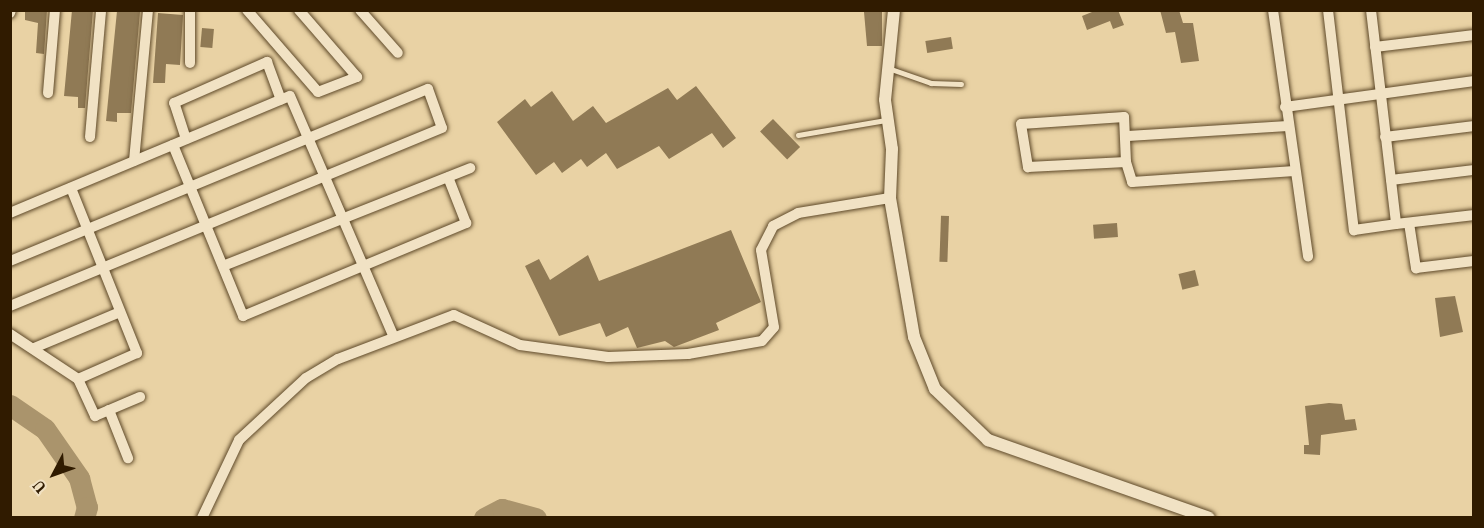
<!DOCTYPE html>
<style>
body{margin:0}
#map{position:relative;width:1484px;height:528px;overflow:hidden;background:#e9d2a4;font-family:Vollkorn,serif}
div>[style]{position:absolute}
.river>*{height:21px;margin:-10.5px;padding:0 10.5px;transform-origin:10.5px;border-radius:10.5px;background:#aa946c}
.building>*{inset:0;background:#907a55;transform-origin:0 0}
.roads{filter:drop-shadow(0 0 2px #5e4929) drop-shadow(0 0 2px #5e4929)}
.service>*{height:5px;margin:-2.5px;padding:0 2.5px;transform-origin:2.5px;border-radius:2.5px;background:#f1e2c4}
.minor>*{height:10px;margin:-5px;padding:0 5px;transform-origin:5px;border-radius:5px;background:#f1e2c4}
.tertiary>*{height:12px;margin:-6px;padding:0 6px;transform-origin:6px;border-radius:6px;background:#f1e2c4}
span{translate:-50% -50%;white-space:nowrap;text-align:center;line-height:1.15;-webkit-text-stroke:4.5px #f1e2c4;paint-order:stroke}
.frame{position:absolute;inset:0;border:12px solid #301b00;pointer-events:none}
.north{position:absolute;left:24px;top:444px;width:60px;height:60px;-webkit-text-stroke:4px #f1e2c4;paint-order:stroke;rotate:229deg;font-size:16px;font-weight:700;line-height:24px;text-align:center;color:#301b00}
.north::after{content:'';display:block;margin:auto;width:21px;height:27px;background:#301b00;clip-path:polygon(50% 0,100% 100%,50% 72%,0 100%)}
</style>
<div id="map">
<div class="river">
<i style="left:10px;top:405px;width:42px;rotate:34.4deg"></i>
<i style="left:45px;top:429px;width:60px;rotate:55.2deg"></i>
<i style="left:79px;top:478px;width:30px;rotate:75deg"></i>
<i style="left:87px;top:507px;width:11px;rotate:105deg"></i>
<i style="left:484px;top:518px;width:20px;rotate:-27deg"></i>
<i style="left:502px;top:509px;width:35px;rotate:15deg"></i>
</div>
<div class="building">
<i style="clip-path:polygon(25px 10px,47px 10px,44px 54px,36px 53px,38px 23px,25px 20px)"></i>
<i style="clip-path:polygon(72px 10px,93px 10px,85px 108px,78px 108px,78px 97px,64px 96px)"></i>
<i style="clip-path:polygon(882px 10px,882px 46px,867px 46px,864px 12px)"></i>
<i style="clip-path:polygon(1097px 10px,1118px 10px,1124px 25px,1113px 29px,1110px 21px,1087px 30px,1082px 16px)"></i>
<i style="clip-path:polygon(1160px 10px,1179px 10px,1183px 23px,1193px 23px,1199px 61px,1181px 63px,1175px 32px,1166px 33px)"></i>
<i style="clip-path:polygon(117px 11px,140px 12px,131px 113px,117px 113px,117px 122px,106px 121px)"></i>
<i style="clip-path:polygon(158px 13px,183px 15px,180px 65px,166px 64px,165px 83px,153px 83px)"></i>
<i style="left:202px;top:28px;width:12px;height:19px;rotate:5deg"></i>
<i style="left:951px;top:37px;width:12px;height:26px;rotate:81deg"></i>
<i style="clip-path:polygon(696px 86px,736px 138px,723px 148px,712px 133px,669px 159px,659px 146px,617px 169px,606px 153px,587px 167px,581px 159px,562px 173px,554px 162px,536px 175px,497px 122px,525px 99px,531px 107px,552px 91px,573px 121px,593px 106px,606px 123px,668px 88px,677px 100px)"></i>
<i style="left:773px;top:119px;width:39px;height:18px;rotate:46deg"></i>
<i style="left:949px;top:216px;width:46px;height:8px;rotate:92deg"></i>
<i style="left:1117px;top:223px;width:14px;height:24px;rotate:86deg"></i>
<i style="clip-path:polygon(731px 230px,761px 302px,716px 323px,719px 330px,674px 347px,665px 341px,637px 348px,628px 327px,606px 337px,600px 323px,559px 336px,525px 266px,539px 259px,550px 280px,588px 255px,599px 281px)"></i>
<i style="left:1195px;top:270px;width:16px;height:17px;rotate:76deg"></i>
<i style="clip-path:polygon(1455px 296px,1463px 332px,1440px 337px,1435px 298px)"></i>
<i style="clip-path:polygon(1329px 403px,1342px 404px,1345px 420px,1355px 419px,1357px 430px,1321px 435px,1320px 455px,1304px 454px,1304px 445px,1309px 445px,1305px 406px)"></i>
</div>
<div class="roads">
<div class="service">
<i style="left:888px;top:68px;width:46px;rotate:19.2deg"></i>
<i style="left:931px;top:83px;width:30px;rotate:2deg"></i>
<i style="left:798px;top:135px;width:89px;rotate:-9.7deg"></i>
</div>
<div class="minor">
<i style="left:190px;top:10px;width:53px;rotate:90deg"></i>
<i style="left:247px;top:10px;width:108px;rotate:49.1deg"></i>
<i style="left:318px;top:92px;width:42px;rotate:-21deg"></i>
<i style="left:357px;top:77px;width:89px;rotate:-130.9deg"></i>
<i style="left:360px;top:10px;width:57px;rotate:48.5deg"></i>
<i style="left:1273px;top:10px;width:249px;rotate:81.9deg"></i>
<i style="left:1328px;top:10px;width:222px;rotate:83.3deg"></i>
<i style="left:1354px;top:230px;width:42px;rotate:-8.1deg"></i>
<i style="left:1371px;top:10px;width:215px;rotate:83.3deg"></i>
<i style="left:1396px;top:224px;width:79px;rotate:-6.6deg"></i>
<i style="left:10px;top:13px;width:3px;rotate:-72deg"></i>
<i style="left:1375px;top:47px;width:100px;rotate:-6.9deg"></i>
<i style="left:48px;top:93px;width:83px;rotate:-85.2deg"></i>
<i style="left:1285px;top:107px;width:191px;rotate:-7.8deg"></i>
<i style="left:1128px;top:136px;width:160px;rotate:-3.6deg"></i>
<i style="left:90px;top:137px;width:127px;rotate:-85deg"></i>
<i style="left:1385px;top:137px;width:90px;rotate:-7deg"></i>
<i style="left:186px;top:139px;width:38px;rotate:-108deg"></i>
<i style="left:174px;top:103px;width:102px;rotate:-23.8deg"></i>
<i style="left:267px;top:62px;width:40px;rotate:69.8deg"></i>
<i style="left:173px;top:145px;width:185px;rotate:67.7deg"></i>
<i style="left:243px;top:316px;width:242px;rotate:-22.6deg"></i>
<i style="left:466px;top:223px;width:49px;rotate:-111.4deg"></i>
<i style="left:134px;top:161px;width:152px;rotate:-84.7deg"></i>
<i style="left:1126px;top:162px;width:45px;rotate:-92.5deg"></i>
<i style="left:1124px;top:117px;width:103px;rotate:176.1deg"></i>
<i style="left:1021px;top:124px;width:44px;rotate:80.8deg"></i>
<i style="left:1028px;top:167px;width:98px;rotate:-2.9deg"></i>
<i style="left:1126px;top:162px;width:21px;rotate:73deg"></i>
<i style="left:1132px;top:182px;width:163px;rotate:-3.9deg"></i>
<i style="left:1391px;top:180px;width:84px;rotate:-6.9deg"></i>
<i style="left:71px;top:188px;width:178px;rotate:68.2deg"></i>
<i style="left:137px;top:353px;width:64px;rotate:156.2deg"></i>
<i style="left:10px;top:213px;width:303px;rotate:-22.7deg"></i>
<i style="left:290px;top:96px;width:260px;rotate:66.7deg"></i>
<i style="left:1409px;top:223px;width:46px;rotate:81.2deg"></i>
<i style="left:1416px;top:268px;width:58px;rotate:-6.9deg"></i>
<i style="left:10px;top:261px;width:452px;rotate:-22.4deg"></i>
<i style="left:428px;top:89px;width:41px;rotate:70.3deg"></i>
<i style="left:442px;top:128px;width:467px;rotate:157.6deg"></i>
<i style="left:223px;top:266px;width:266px;rotate:-21.6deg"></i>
<i style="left:10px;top:334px;width:82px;rotate:33.5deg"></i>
<i style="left:78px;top:379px;width:41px;rotate:65.3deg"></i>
<i style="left:95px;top:416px;width:49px;rotate:-22.9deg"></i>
<i style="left:34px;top:348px;width:93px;rotate:-22.7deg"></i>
<i style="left:109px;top:410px;width:52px;rotate:68.4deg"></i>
<i style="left:202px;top:518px;width:86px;rotate:-64.6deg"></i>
<i style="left:239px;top:440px;width:91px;rotate:-42.8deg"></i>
<i style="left:306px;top:378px;width:37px;rotate:-31deg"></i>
<i style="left:338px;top:359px;width:124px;rotate:-20.8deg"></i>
<i style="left:454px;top:315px;width:72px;rotate:24.4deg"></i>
<i style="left:520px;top:345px;width:89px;rotate:7.8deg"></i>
<i style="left:608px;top:357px;width:80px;rotate:-2.1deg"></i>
<i style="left:688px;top:354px;width:75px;rotate:-10deg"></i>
<i style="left:762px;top:341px;width:18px;rotate:-49deg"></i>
<i style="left:774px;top:327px;width:78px;rotate:-99.6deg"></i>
<i style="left:761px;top:250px;width:27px;rotate:-63deg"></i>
<i style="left:773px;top:226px;width:28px;rotate:-27deg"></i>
<i style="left:798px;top:213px;width:93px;rotate:-9.3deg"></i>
</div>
<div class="tertiary">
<i style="left:894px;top:10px;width:90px;rotate:95.7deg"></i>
<i style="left:885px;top:100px;width:49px;rotate:81.9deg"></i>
<i style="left:892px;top:149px;width:49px;rotate:92.3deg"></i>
<i style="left:890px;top:198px;width:141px;rotate:80.2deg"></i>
<i style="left:914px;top:337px;width:56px;rotate:68deg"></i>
<i style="left:935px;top:389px;width:74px;rotate:43.9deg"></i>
<i style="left:988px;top:440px;width:234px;rotate:19.4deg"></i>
</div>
</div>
<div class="frame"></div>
<div class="north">U</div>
</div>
